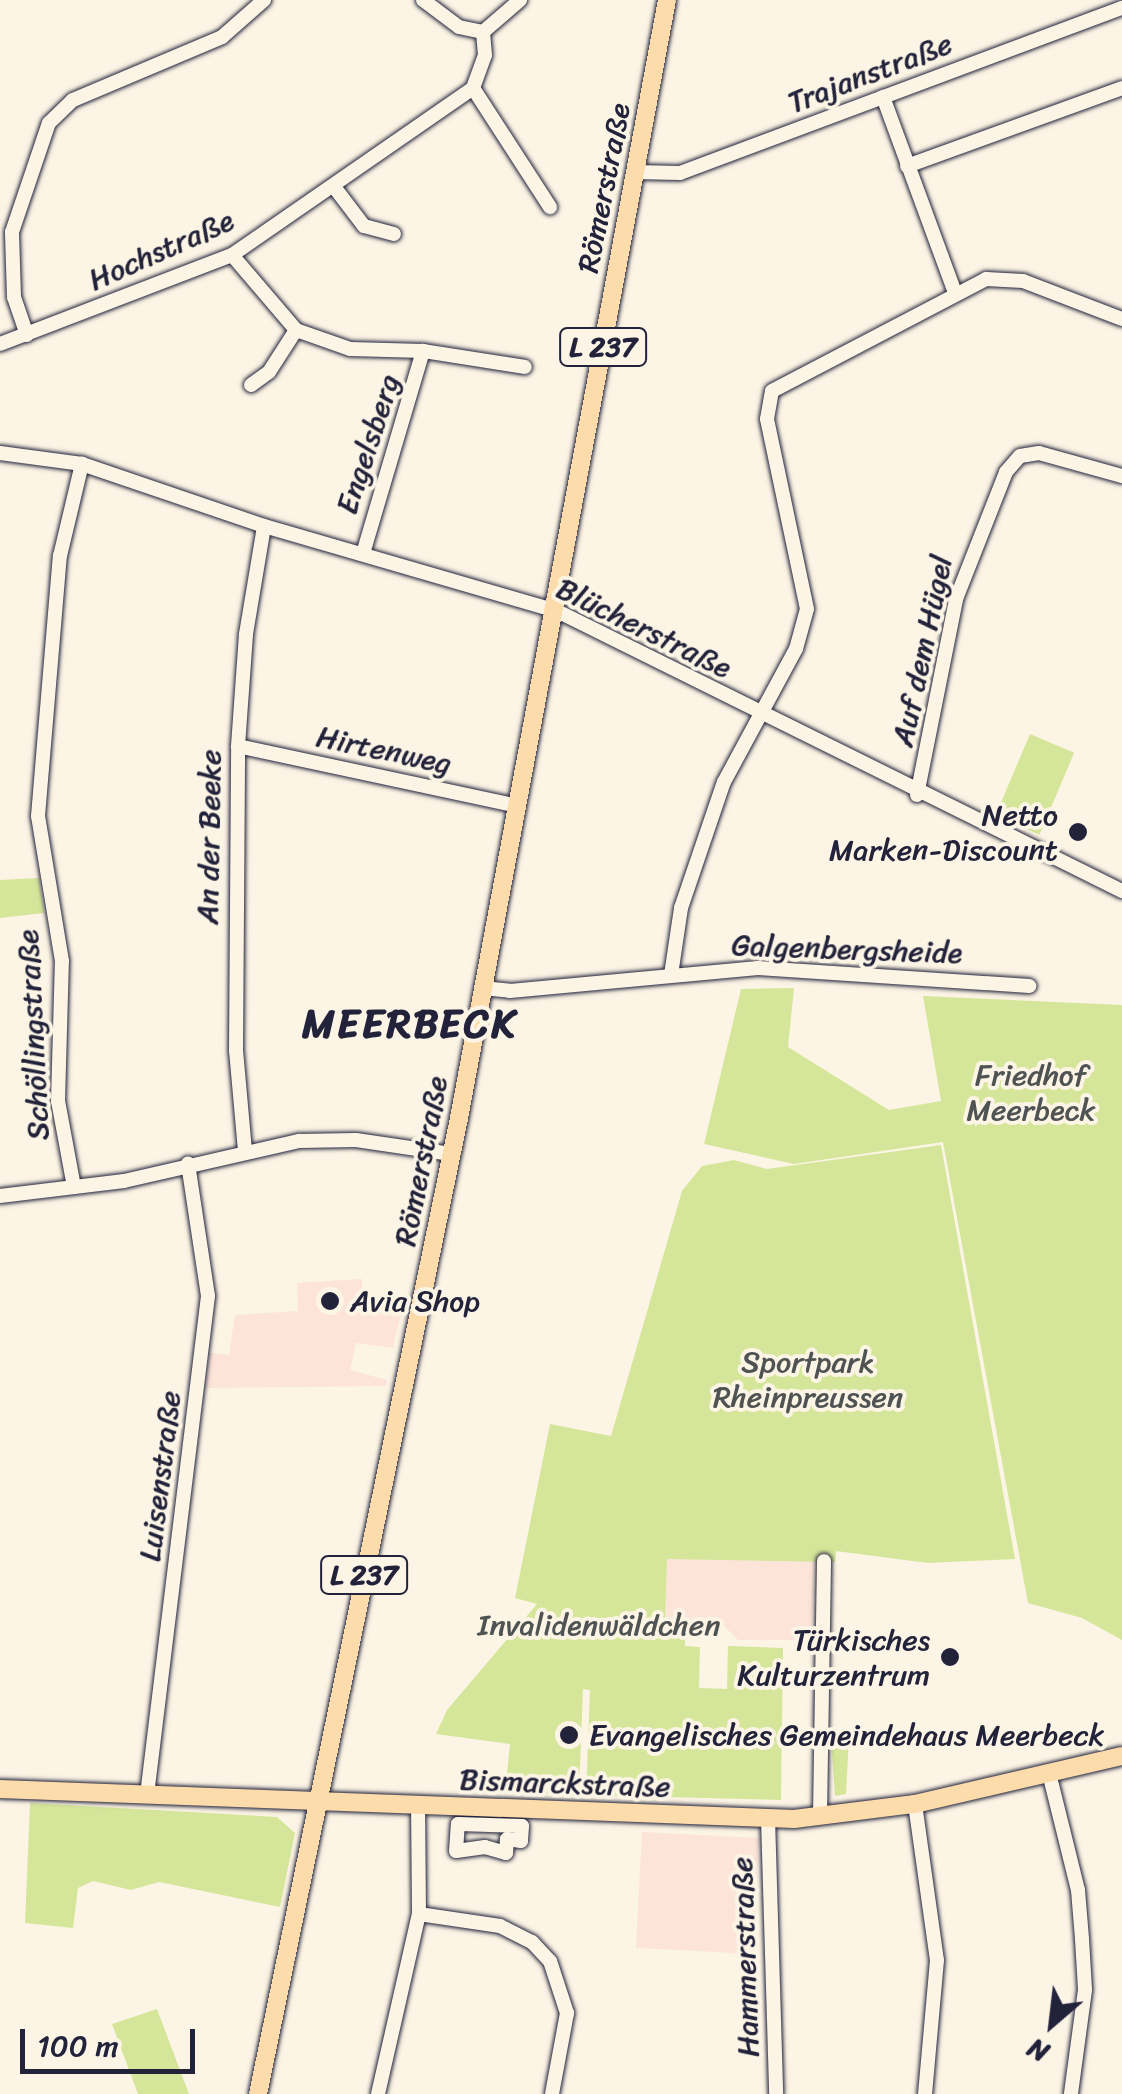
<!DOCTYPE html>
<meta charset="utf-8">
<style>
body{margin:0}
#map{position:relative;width:1122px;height:2094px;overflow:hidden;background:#fcf5e5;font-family:Sriracha,sans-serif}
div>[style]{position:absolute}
.built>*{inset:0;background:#fce4d8;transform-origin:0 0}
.green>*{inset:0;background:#d5e69a;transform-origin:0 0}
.roads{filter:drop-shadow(0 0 2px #22223b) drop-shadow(0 0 2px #22223b)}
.minor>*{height:14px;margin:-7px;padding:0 7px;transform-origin:7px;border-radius:7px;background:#fcf5e5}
.major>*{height:18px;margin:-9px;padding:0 9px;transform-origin:9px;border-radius:9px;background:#fddcac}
.dots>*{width:28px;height:28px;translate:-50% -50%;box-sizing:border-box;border:5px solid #fcf5e5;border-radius:50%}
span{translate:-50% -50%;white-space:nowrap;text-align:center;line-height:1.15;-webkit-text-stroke:8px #fcf5e5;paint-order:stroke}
.shield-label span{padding:2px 8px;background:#fcf5e5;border:2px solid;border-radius:8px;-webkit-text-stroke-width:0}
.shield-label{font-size:28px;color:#22223b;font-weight:700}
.street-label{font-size:30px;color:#22223b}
.poi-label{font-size:30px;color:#22223b}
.right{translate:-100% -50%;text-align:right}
.left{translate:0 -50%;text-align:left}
.park-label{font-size:30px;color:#4f5353}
.district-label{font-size:40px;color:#22223b;font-weight:700;letter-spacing:2.5px}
.north{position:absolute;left:1002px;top:1974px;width:100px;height:100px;-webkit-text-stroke:8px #fcf5e5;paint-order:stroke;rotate:208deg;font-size:28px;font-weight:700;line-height:40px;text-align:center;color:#22223b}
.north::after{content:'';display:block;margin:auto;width:35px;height:45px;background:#22223b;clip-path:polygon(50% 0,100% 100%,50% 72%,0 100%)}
.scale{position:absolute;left:20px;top:2029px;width:175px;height:45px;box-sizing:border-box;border:5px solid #22223b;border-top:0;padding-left:12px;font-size:30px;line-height:35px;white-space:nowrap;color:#22223b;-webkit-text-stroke:8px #fcf5e5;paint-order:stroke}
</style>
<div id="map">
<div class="built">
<i style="clip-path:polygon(362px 1279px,363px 1309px,401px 1314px,393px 1348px,356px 1343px,350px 1370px,387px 1380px,386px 1386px,206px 1388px,210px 1353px,229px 1355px,235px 1315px,298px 1311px,297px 1283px)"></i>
<i style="clip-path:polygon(667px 1558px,814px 1561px,812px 1640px,738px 1640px,721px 1623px,665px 1622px)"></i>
<i style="left:642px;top:1832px;width:117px;height:116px;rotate:3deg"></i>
</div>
<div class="green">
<i style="left:1030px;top:734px;width:48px;height:89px;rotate:23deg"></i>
<i style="clip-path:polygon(39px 878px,44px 913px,0 918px,0 880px)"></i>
<i style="clip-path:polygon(794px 988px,788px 1047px,889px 1110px,941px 1101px,923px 996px,1122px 1005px,1122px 1640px,1082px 1618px,1028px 1603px,943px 1142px,794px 1164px,704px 1144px,741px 989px)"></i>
<i style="clip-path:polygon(941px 1145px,1015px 1559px,928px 1563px,836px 1551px,835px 1562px,667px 1559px,665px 1622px,685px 1622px,685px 1646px,700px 1647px,699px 1688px,727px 1689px,728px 1646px,783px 1648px,781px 1800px,586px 1795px,590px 1690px,583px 1689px,579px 1794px,505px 1792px,510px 1744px,436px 1734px,447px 1710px,537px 1604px,515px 1598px,550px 1424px,611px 1436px,682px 1191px,702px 1166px,734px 1160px,767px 1169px)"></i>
<i style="clip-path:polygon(849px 1736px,846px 1794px,835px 1796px,831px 1738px)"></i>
<i style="clip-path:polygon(30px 1803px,277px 1817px,295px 1833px,280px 1907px,159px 1882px,131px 1890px,93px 1881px,78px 1888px,73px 1928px,25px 1923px)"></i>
<i style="clip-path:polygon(157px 2009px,189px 2094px,138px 2094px,112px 2024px)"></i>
</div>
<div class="roads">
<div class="minor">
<i style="left:423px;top:0;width:45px;rotate:36.9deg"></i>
<i style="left:459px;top:27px;width:25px;rotate:12deg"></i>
<i style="left:483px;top:32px;width:49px;rotate:-40.9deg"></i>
<i style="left:473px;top:88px;width:142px;rotate:57.1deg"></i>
<i style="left:883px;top:97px;width:209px;rotate:69.8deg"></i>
<i style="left:907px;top:166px;width:229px;rotate:-19.9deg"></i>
<i style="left:634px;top:172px;width:46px;rotate:1.2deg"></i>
<i style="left:680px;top:173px;width:472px;rotate:-20.5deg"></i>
<i style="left:335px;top:188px;width:48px;rotate:52.7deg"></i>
<i style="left:364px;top:226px;width:31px;rotate:15deg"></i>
<i style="left:232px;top:255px;width:99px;rotate:49.5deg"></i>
<i style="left:296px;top:330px;width:57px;rotate:19.4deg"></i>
<i style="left:350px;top:349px;width:73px;rotate:1.6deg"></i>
<i style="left:423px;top:351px;width:212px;rotate:106.5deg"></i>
<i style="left:27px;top:335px;width:40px;rotate:-108.9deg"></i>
<i style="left:14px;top:297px;width:65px;rotate:-91.8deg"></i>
<i style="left:12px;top:232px;width:115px;rotate:-71.3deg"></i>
<i style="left:49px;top:123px;width:33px;rotate:-44deg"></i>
<i style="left:73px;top:100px;width:162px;rotate:-22.9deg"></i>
<i style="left:222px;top:37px;width:56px;rotate:-41.4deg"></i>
<i style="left:0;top:344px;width:248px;rotate:-21deg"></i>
<i style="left:232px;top:255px;width:293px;rotate:-34.7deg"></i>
<i style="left:473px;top:88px;width:35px;rotate:-70deg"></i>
<i style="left:485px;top:55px;width:23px;rotate:-95deg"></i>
<i style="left:423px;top:351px;width:103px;rotate:8.9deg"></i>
<i style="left:251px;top:385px;width:22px;rotate:-36deg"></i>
<i style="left:269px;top:372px;width:50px;rotate:-57.3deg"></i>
<i style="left:0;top:453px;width:83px;rotate:7.6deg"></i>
<i style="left:82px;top:464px;width:192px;rotate:18.8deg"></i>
<i style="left:264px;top:526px;width:305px;rotate:16.2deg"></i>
<i style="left:557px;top:611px;width:631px;rotate:26.36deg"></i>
<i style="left:238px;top:746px;width:286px;rotate:12.1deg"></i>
<i style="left:917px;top:795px;width:200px;rotate:-78.7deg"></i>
<i style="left:956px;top:599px;width:136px;rotate:-68.5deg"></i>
<i style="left:1006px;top:472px;width:21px;rotate:-49deg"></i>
<i style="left:1020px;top:456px;width:19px;rotate:-9deg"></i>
<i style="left:1039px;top:453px;width:86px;rotate:15.5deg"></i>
<i style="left:671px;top:975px;width:68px;rotate:-81.5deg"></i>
<i style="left:681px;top:908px;width:133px;rotate:-71.2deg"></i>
<i style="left:724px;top:782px;width:151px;rotate:-61.6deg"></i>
<i style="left:796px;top:649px;width:41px;rotate:-74.6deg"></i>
<i style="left:807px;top:609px;width:194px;rotate:-101.9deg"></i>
<i style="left:767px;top:419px;width:28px;rotate:-80deg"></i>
<i style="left:772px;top:391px;width:242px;rotate:-27.6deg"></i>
<i style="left:986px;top:279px;width:37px;rotate:3deg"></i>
<i style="left:1023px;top:281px;width:106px;rotate:21deg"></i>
<i style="left:483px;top:988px;width:27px;rotate:6deg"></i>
<i style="left:510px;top:991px;width:249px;rotate:-5.3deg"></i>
<i style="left:758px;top:968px;width:272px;rotate:3.8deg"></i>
<i style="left:245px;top:1151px;width:100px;rotate:-95.1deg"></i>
<i style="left:236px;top:1051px;width:305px;rotate:-89.6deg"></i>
<i style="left:238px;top:746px;width:112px;rotate:-85.9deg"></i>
<i style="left:246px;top:634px;width:109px;rotate:-80.5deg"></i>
<i style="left:74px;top:1187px;width:87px;rotate:-100.5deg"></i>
<i style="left:58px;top:1101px;width:140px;rotate:-88.4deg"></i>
<i style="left:62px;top:961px;width:147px;rotate:-99.4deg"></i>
<i style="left:38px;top:816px;width:261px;rotate:-85.2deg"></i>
<i style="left:60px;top:556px;width:95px;rotate:-76.6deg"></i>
<i style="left:0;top:1196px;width:125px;rotate:-6.9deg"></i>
<i style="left:124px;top:1181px;width:180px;rotate:-12.9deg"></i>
<i style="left:299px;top:1141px;width:57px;rotate:-1deg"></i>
<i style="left:356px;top:1140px;width:96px;rotate:8.4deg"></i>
<i style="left:1049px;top:1773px;width:121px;rotate:76.1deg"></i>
<i style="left:1078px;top:1890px;width:49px;rotate:85.3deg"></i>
<i style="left:1082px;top:1939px;width:51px;rotate:86.6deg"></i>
<i style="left:1085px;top:1990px;width:105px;rotate:97.7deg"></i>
<i style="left:147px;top:1795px;width:503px;rotate:-83.03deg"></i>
<i style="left:208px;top:1296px;width:134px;rotate:-98.6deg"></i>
<i style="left:915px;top:1804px;width:158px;rotate:82deg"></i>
<i style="left:937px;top:1960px;width:135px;rotate:95.1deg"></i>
<i style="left:820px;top:1816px;width:255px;rotate:-89.1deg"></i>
<i style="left:768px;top:1818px;width:276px;rotate:88.3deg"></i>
<i style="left:458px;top:1824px;width:64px;rotate:1.8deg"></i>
<i style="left:522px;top:1826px;width:15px;rotate:94deg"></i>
<i style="left:521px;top:1841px;width:14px;rotate:-172deg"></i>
<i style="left:507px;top:1839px;width:14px;rotate:94deg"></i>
<i style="left:506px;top:1853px;width:22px;rotate:-164deg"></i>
<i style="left:485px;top:1847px;width:29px;rotate:172deg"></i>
<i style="left:456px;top:1851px;width:27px;rotate:-86deg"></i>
<i style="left:419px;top:1914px;width:82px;rotate:8.4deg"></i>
<i style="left:500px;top:1926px;width:36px;rotate:27deg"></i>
<i style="left:532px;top:1942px;width:26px;rotate:47deg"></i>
<i style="left:550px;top:1961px;width:55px;rotate:71.9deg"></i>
<i style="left:567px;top:2013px;width:82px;rotate:100.5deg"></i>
<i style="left:378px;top:2094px;width:185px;rotate:-77.2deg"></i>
<i style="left:419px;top:1914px;width:109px;rotate:-90.5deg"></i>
</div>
<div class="major">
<i style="left:0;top:1789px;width:795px;rotate:2.16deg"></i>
<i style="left:794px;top:1819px;width:122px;rotate:-7.1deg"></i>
<i style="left:915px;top:1804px;width:212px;rotate:-13.1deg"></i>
<i style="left:258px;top:2094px;width:996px;rotate:-78.36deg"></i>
<i style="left:459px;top:1118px;width:1137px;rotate:-79.46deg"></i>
</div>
</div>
<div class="dots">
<i style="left:1078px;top:832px;background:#22223b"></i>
<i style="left:330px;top:1301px;background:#22223b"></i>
<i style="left:950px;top:1657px;background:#22223b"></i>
<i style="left:569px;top:1735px;background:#22223b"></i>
</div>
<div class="shield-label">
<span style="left:603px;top:347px">L 237</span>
<span style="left:364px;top:1575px">L 237</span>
</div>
<div class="street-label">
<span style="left:870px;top:73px;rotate:-21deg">Trajanstraße</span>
<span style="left:604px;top:188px;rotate:-79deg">Römerstraße</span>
<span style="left:161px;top:250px;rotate:-24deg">Hochstraße</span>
<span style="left:368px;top:444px;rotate:-72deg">Engelsberg</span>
<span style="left:644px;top:628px;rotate:26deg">Blücherstraße</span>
<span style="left:922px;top:651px;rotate:-78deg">Auf dem Hügel</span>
<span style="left:384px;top:750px;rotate:12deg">Hirtenweg</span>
<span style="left:209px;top:837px;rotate:-89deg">An der Beeke</span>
<span style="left:847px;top:949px;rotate:2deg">Galgenbergsheide</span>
<span style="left:33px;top:1035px;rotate:-93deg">Schöllingstraße</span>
<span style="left:421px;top:1161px;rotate:-79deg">Römerstraße</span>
<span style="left:160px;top:1476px;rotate:-83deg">Luisenstraße</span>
<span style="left:565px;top:1783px;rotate:2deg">Bismarckstraße</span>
<span style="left:745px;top:1957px;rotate:-92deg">Hammerstraße</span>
</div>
<div class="poi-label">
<span class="right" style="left:1058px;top:832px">Netto<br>Marken-Discount</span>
<span class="left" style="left:350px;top:1301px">Avia Shop</span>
<span class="right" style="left:930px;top:1657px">Türkisches<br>Kulturzentrum</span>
<span class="left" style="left:589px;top:1735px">Evangelisches Gemeindehaus Meerbeck</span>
</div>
<div class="park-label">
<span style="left:1031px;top:1092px">Friedhof<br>Meerbeck</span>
<span style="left:808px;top:1379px">Sportpark<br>Rheinpreussen</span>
<span style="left:599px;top:1625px">Invalidenwäldchen</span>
</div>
<div class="district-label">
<span style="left:410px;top:1024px">MEERBECK</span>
</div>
<div class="north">N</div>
<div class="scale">100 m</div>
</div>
